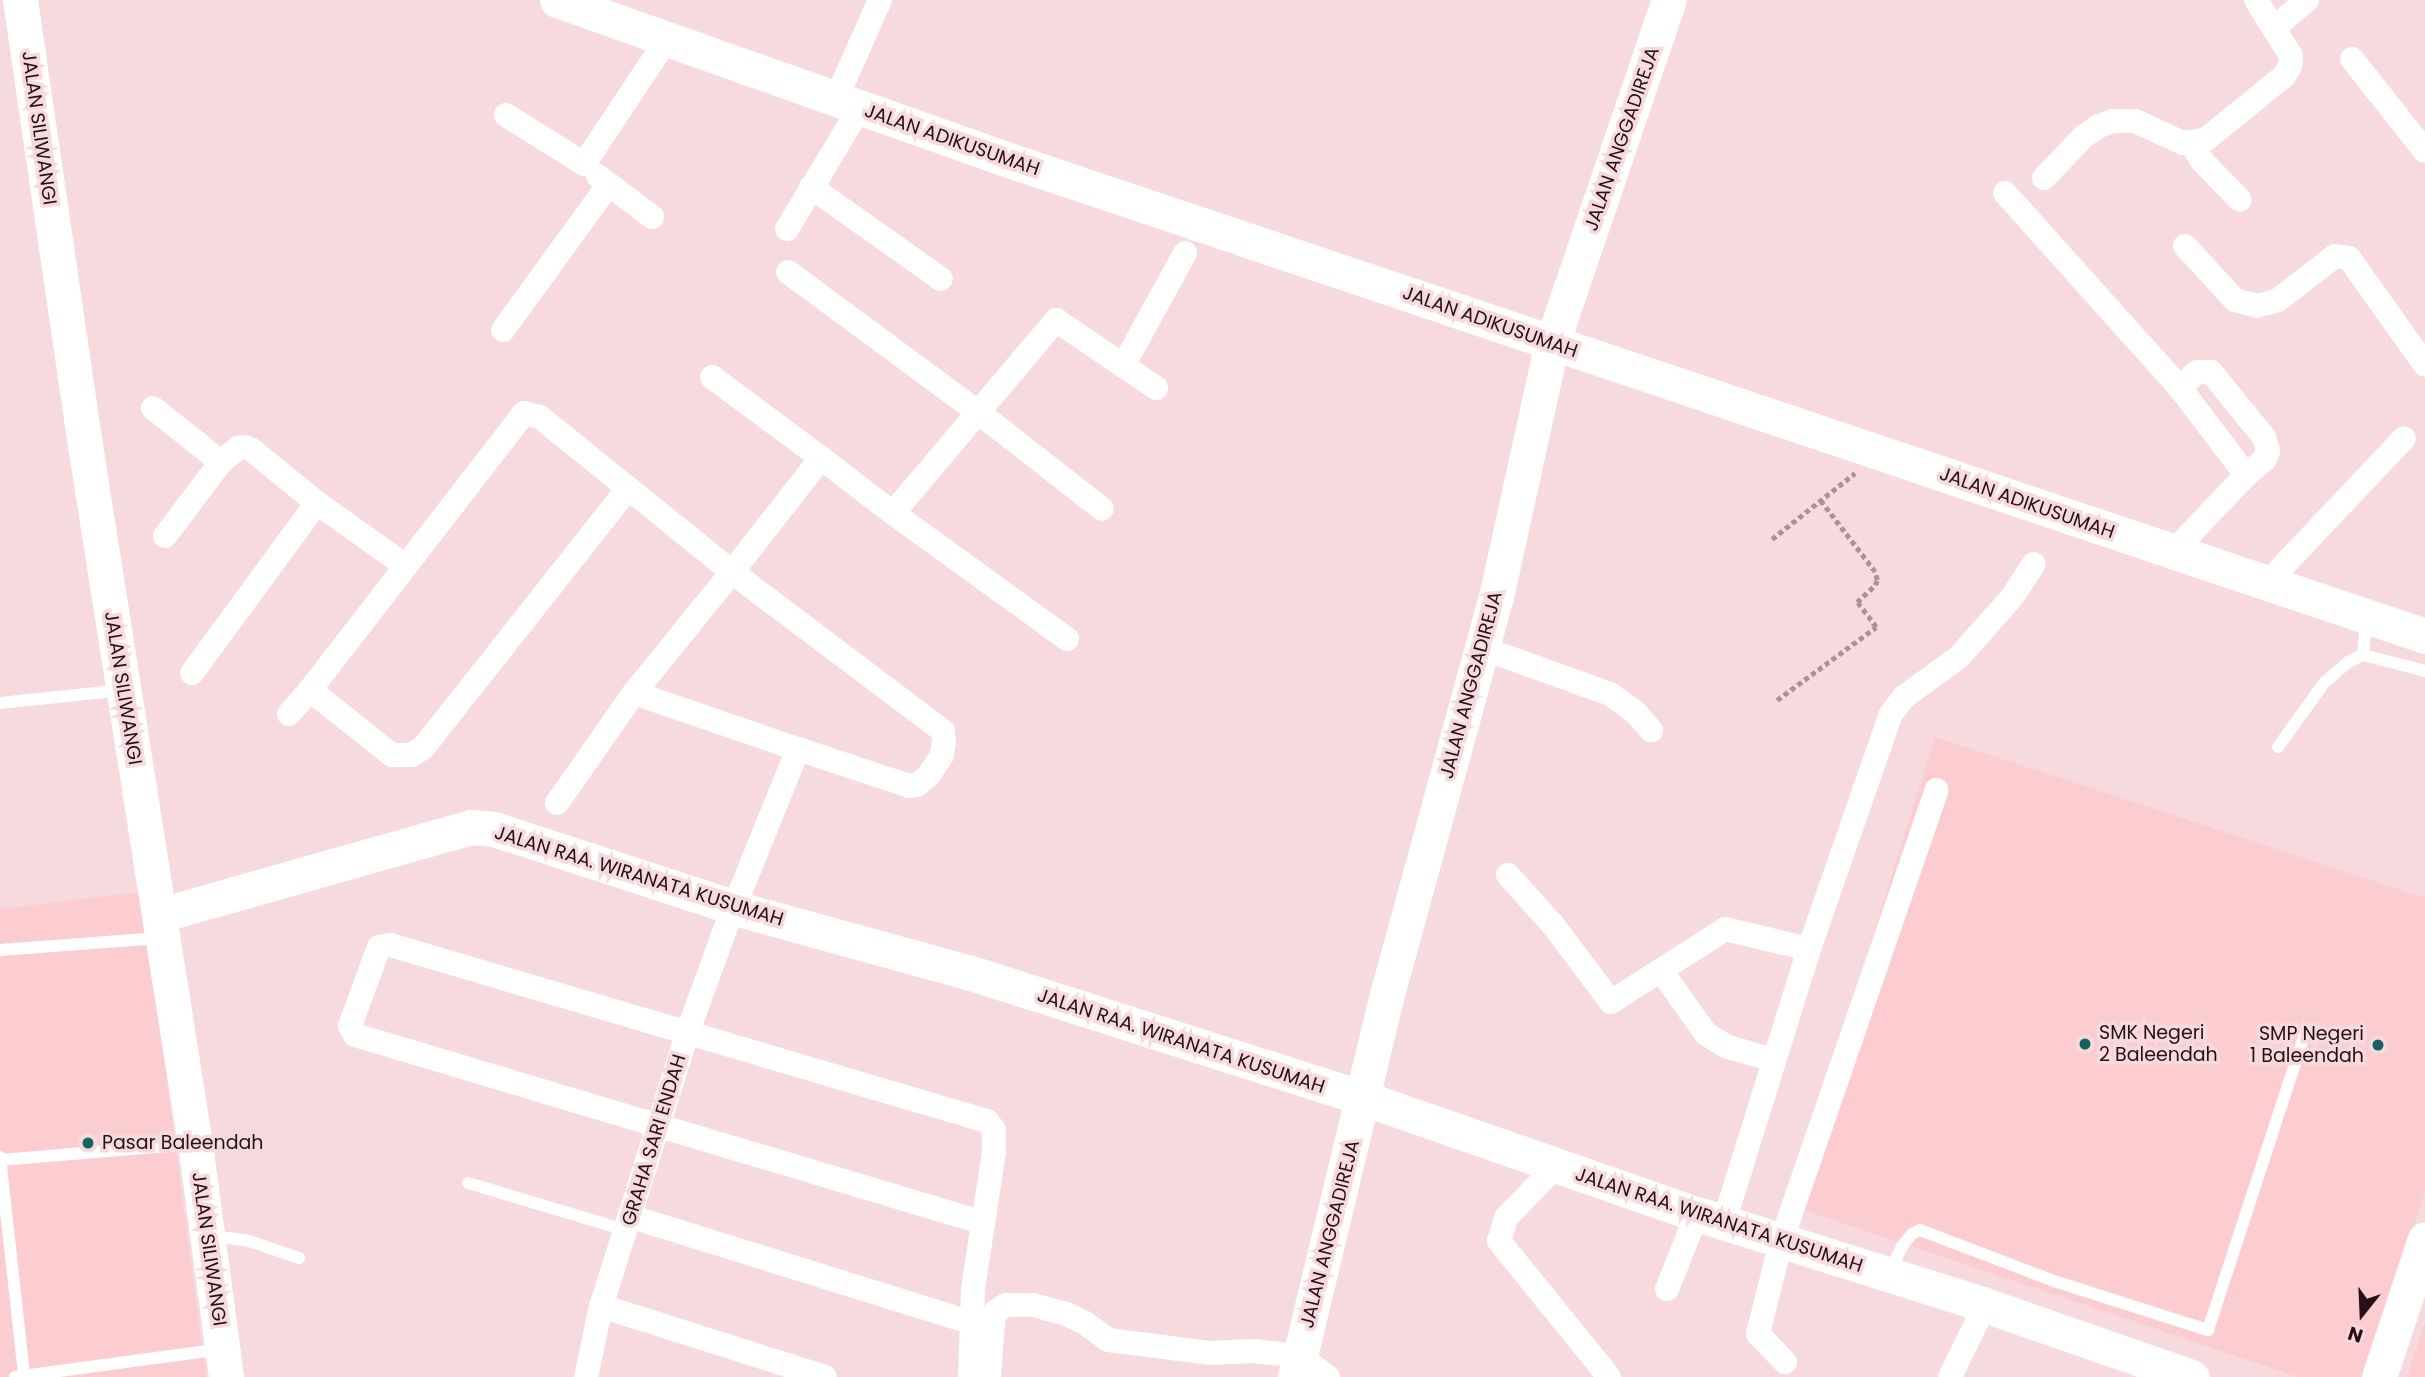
<!DOCTYPE html>
<style>
body{margin:0}
#map{position:relative;width:2425px;height:1377px;overflow:hidden;background:#f6dadd;font-family:Poppins,sans-serif}
div>[style]{position:absolute}
.built>*{inset:0;background:#fbcdd1}
.path>*{height:4.5px;margin-top:-2.25px;transform-origin:0;background:repeating-linear-gradient(90deg,#ac9295 0 5px,transparent 0 8.5px)}
.lane>*{height:12px;margin:-6px;padding:0 6px;transform-origin:6px;border-radius:6px;background:#fff}
.street>*{height:24px;margin:-12px;padding:0 12px;transform-origin:12px;border-radius:12px;background:#fff}
.secondary>*{height:35px;margin:-17.5px;padding:0 17.5px;transform-origin:17.5px;border-radius:17.5px;background:#fff}
.dots>*{width:19px;height:19px;translate:-50% -50%;box-sizing:border-box;border:4px solid #f6dadd;border-radius:50%}
span{translate:-50% -50%;white-space:nowrap;text-align:center;line-height:1.15;-webkit-text-stroke:7px #f6dadd;paint-order:stroke}
.street-label{font-size:19px;color:#281114}
.poi-label{font-size:19px;color:#281114}
.left{translate:0 -50%;text-align:left}
.right{translate:-100% -50%;text-align:right}
.north{position:absolute;left:2327px;top:1279px;width:70px;height:70px;-webkit-text-stroke:5px #f6dadd;paint-order:stroke;rotate:198deg;font-size:19px;font-weight:700;line-height:28px;text-align:center;color:#281114}
.north::after{content:'';display:block;margin:auto;width:24px;height:32px;background:#281114;clip-path:polygon(50% 0,100% 100%,50% 72%,0 100%)}
</style>
<div id="map">
<div class="built">
<i style="clip-path:polygon(1935px 737px,2425px 898px,2425px 1191px,2366px 1377px,2298px 1377px,1789px 1205px)"></i>
<i style="clip-path:polygon(142px 892px,206px 1377px,0 1377px,0 909px)"></i>
<i style="clip-path:polygon(2425px 1323px,2425px 1377px,2407px 1377px)"></i>
</div>
<div class="path">
<i style="left:1772px;top:539px;width:106px;rotate:-38.5deg"></i>
<i style="left:1777px;top:700px;width:123px;rotate:-36.4deg"></i>
<i style="left:1876px;top:627px;width:31px;rotate:-127deg"></i>
<i style="left:1857px;top:602px;width:25px;rotate:-43deg"></i>
<i style="left:1875px;top:585px;width:5px;rotate:-68deg"></i>
<i style="left:1877px;top:580px;width:8px;rotate:-104deg"></i>
<i style="left:1875px;top:572px;width:91px;rotate:-127.4deg"></i>
</div>
<div class="lane">
<i style="left:2363px;top:655px;width:35px;rotate:-85deg"></i>
<i style="left:0;top:703px;width:124px;rotate:-6deg"></i>
<i style="left:2278px;top:747px;width:79px;rotate:-54.3deg"></i>
<i style="left:2324px;top:683px;width:32px;rotate:-41deg"></i>
<i style="left:2348px;top:662px;width:17px;rotate:-25deg"></i>
<i style="left:2363px;top:655px;width:64px;rotate:14.5deg"></i>
<i style="left:0;top:950px;width:160px;rotate:-4.3deg"></i>
<i style="left:0;top:1157px;width:220px;rotate:83.7deg"></i>
<i style="left:0;top:1160px;width:192px;rotate:-4.8deg"></i>
<i style="left:468px;top:1183px;width:165px;rotate:16.6deg"></i>
<i style="left:212px;top:1244px;width:17px;rotate:-21deg"></i>
<i style="left:228px;top:1238px;width:21px;rotate:8deg"></i>
<i style="left:249px;top:1241px;width:53px;rotate:18.8deg"></i>
<i style="left:1889px;top:1272px;width:29px;rotate:-63deg"></i>
<i style="left:1902px;top:1246px;width:16px;rotate:-50deg"></i>
<i style="left:1912px;top:1234px;width:9px;rotate:-27deg"></i>
<i style="left:1920px;top:1230px;width:143px;rotate:20.8deg"></i>
<i style="left:2054px;top:1281px;width:162px;rotate:17.7deg"></i>
<i style="left:2208px;top:1330px;width:316px;rotate:-71.9deg"></i>
<i style="left:15px;top:1377px;width:209px;rotate:-7.7deg"></i>
</div>
<div class="street">
<i style="left:2275px;top:27px;width:42px;rotate:-40.2deg"></i>
<i style="left:2352px;top:59px;width:117px;rotate:51.6deg"></i>
<i style="left:835px;top:101px;width:111px;rotate:-66deg"></i>
<i style="left:506px;top:115px;width:92px;rotate:32.1deg"></i>
<i style="left:584px;top:164px;width:150px;rotate:-56.4deg"></i>
<i style="left:2192px;top:144px;width:20px;rotate:60deg"></i>
<i style="left:2202px;top:161px;width:54px;rotate:45.7deg"></i>
<i style="left:598px;top:176px;width:68px;rotate:37.2deg"></i>
<i style="left:2044px;top:178px;width:57px;rotate:-46.4deg"></i>
<i style="left:2083px;top:137px;width:19px;rotate:-35deg"></i>
<i style="left:2099px;top:126px;width:15px;rotate:-20deg"></i>
<i style="left:2113px;top:121px;width:22px"></i>
<i style="left:2135px;top:121px;width:53px;rotate:24.6deg"></i>
<i style="left:2183px;top:143px;width:22px;rotate:-8deg"></i>
<i style="left:2205px;top:140px;width:102px;rotate:-39deg"></i>
<i style="left:2284px;top:76px;width:12px;rotate:-59deg"></i>
<i style="left:2290px;top:66px;width:10px;rotate:-84deg"></i>
<i style="left:2291px;top:56px;width:66px;rotate:-122deg"></i>
<i style="left:811px;top:187px;width:159px;rotate:35.3deg"></i>
<i style="left:2005px;top:193px;width:262px;rotate:48.1deg"></i>
<i style="left:2180px;top:388px;width:23px;rotate:-43deg"></i>
<i style="left:2197px;top:372px;width:14px"></i>
<i style="left:2211px;top:372px;width:84px;rotate:50.8deg"></i>
<i style="left:2264px;top:437px;width:15px;rotate:74deg"></i>
<i style="left:2268px;top:451px;width:9px;rotate:111deg"></i>
<i style="left:2265px;top:459px;width:25px;rotate:140deg"></i>
<i style="left:2246px;top:475px;width:106px;rotate:133.5deg"></i>
<i style="left:787px;top:229px;width:140px;rotate:-59deg"></i>
<i style="left:2185px;top:246px;width:74px;rotate:47.2deg"></i>
<i style="left:2235px;top:300px;width:23px;rotate:15deg"></i>
<i style="left:2257px;top:306px;width:22px;rotate:-16deg"></i>
<i style="left:2278px;top:300px;width:72px;rotate:-37.7deg"></i>
<i style="left:2335px;top:256px;width:14px;rotate:8deg"></i>
<i style="left:2349px;top:258px;width:131px;rotate:54.6deg"></i>
<i style="left:788px;top:272px;width:236px;rotate:36.4deg"></i>
<i style="left:978px;top:412px;width:157px;rotate:38deg"></i>
<i style="left:503px;top:330px;width:180px;rotate:-54deg"></i>
<i style="left:1123px;top:366px;width:129px;rotate:-61.2deg"></i>
<i style="left:712px;top:377px;width:136px;rotate:36.6deg"></i>
<i style="left:2180px;top:388px;width:109px;rotate:52.8deg"></i>
<i style="left:153px;top:408px;width:87px;rotate:38.5deg"></i>
<i style="left:893px;top:513px;width:215px;rotate:35.9deg"></i>
<i style="left:165px;top:536px;width:93px;rotate:-52.9deg"></i>
<i style="left:221px;top:462px;width:22px;rotate:-39deg"></i>
<i style="left:238px;top:448px;width:7px;rotate:-8deg"></i>
<i style="left:245px;top:447px;width:8px;rotate:23deg"></i>
<i style="left:252px;top:450px;width:84px;rotate:39.2deg"></i>
<i style="left:317px;top:503px;width:109px;rotate:35.3deg"></i>
<i style="left:2267px;top:583px;width:199px;rotate:-46.6deg"></i>
<i style="left:1482px;top:648px;width:136px;rotate:19.8deg"></i>
<i style="left:1610px;top:694px;width:32px;rotate:36deg"></i>
<i style="left:1636px;top:713px;width:23px;rotate:49deg"></i>
<i style="left:192px;top:673px;width:211px;rotate:-53.7deg"></i>
<i style="left:310px;top:690px;width:350px;rotate:-52.3deg"></i>
<i style="left:524px;top:413px;width:16px;rotate:14deg"></i>
<i style="left:540px;top:417px;width:247px;rotate:38.9deg"></i>
<i style="left:732px;top:572px;width:156px;rotate:129deg"></i>
<i style="left:634px;top:693px;width:173px;rotate:18.9deg"></i>
<i style="left:798px;top:749px;width:201px;rotate:112deg"></i>
<i style="left:723px;top:935px;width:105px;rotate:110deg"></i>
<i style="left:687px;top:1034px;width:285px;rotate:107.5deg"></i>
<i style="left:601px;top:1306px;width:73px;rotate:101.9deg"></i>
<i style="left:289px;top:714px;width:32px;rotate:-49deg"></i>
<i style="left:310px;top:690px;width:105px;rotate:38.4deg"></i>
<i style="left:392px;top:755px;width:19px"></i>
<i style="left:411px;top:755px;width:14px;rotate:-30deg"></i>
<i style="left:423px;top:748px;width:329px;rotate:-51.7deg"></i>
<i style="left:798px;top:749px;width:117px;rotate:18.4deg"></i>
<i style="left:909px;top:786px;width:8px;rotate:-7deg"></i>
<i style="left:917px;top:785px;width:14px;rotate:-39deg"></i>
<i style="left:928px;top:776px;width:25px;rotate:-56deg"></i>
<i style="left:942px;top:755px;width:14px;rotate:-82deg"></i>
<i style="left:944px;top:741px;width:10px;rotate:-96deg"></i>
<i style="left:943px;top:731px;width:264px;rotate:-143deg"></i>
<i style="left:732px;top:572px;width:145px;rotate:-52deg"></i>
<i style="left:821px;top:458px;width:91px;rotate:37.4deg"></i>
<i style="left:893px;top:513px;width:253px;rotate:-49.8deg"></i>
<i style="left:1056px;top:320px;width:121px;rotate:34.2deg"></i>
<i style="left:557px;top:803px;width:134px;rotate:-55deg"></i>
<i style="left:1508px;top:875px;width:67px;rotate:48deg"></i>
<i style="left:1553px;top:925px;width:96px;rotate:53deg"></i>
<i style="left:1611px;top:1002px;width:135px;rotate:-32.6deg"></i>
<i style="left:1725px;top:929px;width:86px;rotate:13.4deg"></i>
<i style="left:1662px;top:972px;width:76px;rotate:54.6deg"></i>
<i style="left:1706px;top:1034px;width:26px;rotate:31deg"></i>
<i style="left:1728px;top:1047px;width:48px;rotate:15.8deg"></i>
<i style="left:1556px;top:1166px;width:72px;rotate:133.9deg"></i>
<i style="left:1506px;top:1218px;width:24px;rotate:107deg"></i>
<i style="left:1499px;top:1241px;width:175px;rotate:51deg"></i>
<i style="left:629px;top:1216px;width:357px;rotate:17.3deg"></i>
<i style="left:1724px;top:1222px;width:286px;rotate:-72.7deg"></i>
<i style="left:1809px;top:949px;width:249px;rotate:-70.8deg"></i>
<i style="left:1891px;top:714px;width:21px;rotate:-53deg"></i>
<i style="left:1904px;top:697px;width:68px;rotate:-36deg"></i>
<i style="left:1959px;top:657px;width:81px;rotate:-48.5deg"></i>
<i style="left:2013px;top:596px;width:38px;rotate:-57deg"></i>
<i style="left:1667px;top:1289px;width:81px;rotate:-68.2deg"></i>
<i style="left:601px;top:1306px;width:235px;rotate:17.6deg"></i>
<i style="left:1785px;top:1362px;width:39px;rotate:-134deg"></i>
<i style="left:1758px;top:1334px;width:95px;rotate:-76deg"></i>
<i style="left:1781px;top:1242px;width:478px;rotate:-71deg"></i>
<i style="left:970px;top:1377px;width:88px;rotate:-88deg"></i>
<i style="left:973px;top:1289px;width:139px;rotate:-81.3deg"></i>
<i style="left:994px;top:1152px;width:22px;rotate:-90deg"></i>
<i style="left:994px;top:1130px;width:11px;rotate:-128deg"></i>
<i style="left:987px;top:1121px;width:622px;rotate:-163.57deg"></i>
<i style="left:390px;top:945px;width:11px;rotate:170deg"></i>
<i style="left:379px;top:947px;width:84px;rotate:110.2deg"></i>
<i style="left:350px;top:1026px;width:10px;rotate:61deg"></i>
<i style="left:355px;top:1035px;width:653px;rotate:16.63deg"></i>
<i style="left:989px;top:1377px;width:55px;rotate:-85.8deg"></i>
<i style="left:993px;top:1322px;width:11px;rotate:-75deg"></i>
<i style="left:996px;top:1311px;width:12px;rotate:-31deg"></i>
<i style="left:1006px;top:1305px;width:27px"></i>
<i style="left:1033px;top:1305px;width:34px;rotate:15deg"></i>
<i style="left:1066px;top:1314px;width:21px;rotate:25deg"></i>
<i style="left:1085px;top:1323px;width:29px;rotate:36deg"></i>
<i style="left:1108px;top:1340px;width:102px;rotate:7.3deg"></i>
<i style="left:1209px;top:1353px;width:43px;rotate:-2.7deg"></i>
<i style="left:1252px;top:1351px;width:48px;rotate:5.9deg"></i>
<i style="left:1300px;top:1356px;width:35px;rotate:37deg"></i>
<i style="left:1950px;top:1377px;width:80px;rotate:-64.1deg"></i>
</div>
<div class="secondary">
<i style="left:20px;top:0;width:450px;rotate:81.7deg"></i>
<i style="left:85px;top:445px;width:708px;rotate:81.06deg"></i>
<i style="left:195px;top:1144px;width:235px;rotate:82.4deg"></i>
<i style="left:557px;top:0;width:495px;rotate:19.5deg"></i>
<i style="left:1024px;top:165px;width:1478px;rotate:18.58deg"></i>
<i style="left:160px;top:915px;width:323px;rotate:-15.8deg"></i>
<i style="left:471px;top:827px;width:23px;rotate:5deg"></i>
<i style="left:494px;top:829px;width:254px;rotate:18.1deg"></i>
<i style="left:735px;top:908px;width:242px;rotate:15.4deg"></i>
<i style="left:968px;top:972px;width:415px;rotate:17.7deg"></i>
<i style="left:1363px;top:1098px;width:354px;rotate:19.2deg"></i>
<i style="left:1697px;top:1214px;width:302px;rotate:17.5deg"></i>
<i style="left:1985px;top:1305px;width:219px;rotate:19.2deg"></i>
<i style="left:1295px;top:1377px;width:397px;rotate:-76.5deg"></i>
<i style="left:1388px;top:991px;width:409px;rotate:-74.7deg"></i>
<i style="left:1496px;top:597px;width:260px;rotate:-77.6deg"></i>
<i style="left:1552px;top:343px;width:362px;rotate:-71.2deg"></i>
<i style="left:2379px;top:1377px;width:145px;rotate:-71.6deg"></i>
</div>
<div class="dots">
<i style="left:2085px;top:1044px;background:#146361"></i>
<i style="left:2378px;top:1045px;background:#146361"></i>
<i style="left:88px;top:1143px;background:#146361"></i>
</div>
<div class="street-label">
<span style="left:39px;top:128px;rotate:82deg">JALAN SILIWANGI</span>
<span style="left:1622px;top:139px;rotate:-71deg">JALAN ANGGADIREJA</span>
<span style="left:952px;top:140px;rotate:19deg">JALAN ADIKUSUMAH</span>
<span style="left:1490px;top:322px;rotate:19deg">JALAN ADIKUSUMAH</span>
<span style="left:2027px;top:503px;rotate:19deg">JALAN ADIKUSUMAH</span>
<span style="left:1471px;top:685px;rotate:-75deg">JALAN ANGGADIREJA</span>
<span style="left:123px;top:688px;rotate:81deg">JALAN SILIWANGI</span>
<span style="left:639px;top:876px;rotate:17deg">JALAN RAA. WIRANATA KUSUMAH</span>
<span style="left:1181px;top:1041px;rotate:18deg">JALAN RAA. WIRANATA KUSUMAH</span>
<span style="left:654px;top:1140px;rotate:-73deg">GRAHA SARI ENDAH</span>
<span style="left:1719px;top:1220px;rotate:18deg">JALAN RAA. WIRANATA KUSUMAH</span>
<span style="left:1330px;top:1234px;rotate:-76deg">JALAN ANGGADIREJA</span>
<span style="left:209px;top:1249px;rotate:82deg">JALAN SILIWANGI</span>
</div>
<div class="poi-label">
<span class="left" style="left:2099px;top:1044px">SMK Negeri<br>2 Baleendah</span>
<span class="right" style="left:2364px;top:1045px">SMP Negeri<br>1 Baleendah</span>
<span class="left" style="left:102px;top:1143px">Pasar Baleendah</span>
</div>
<div class="north">N</div>
</div>
